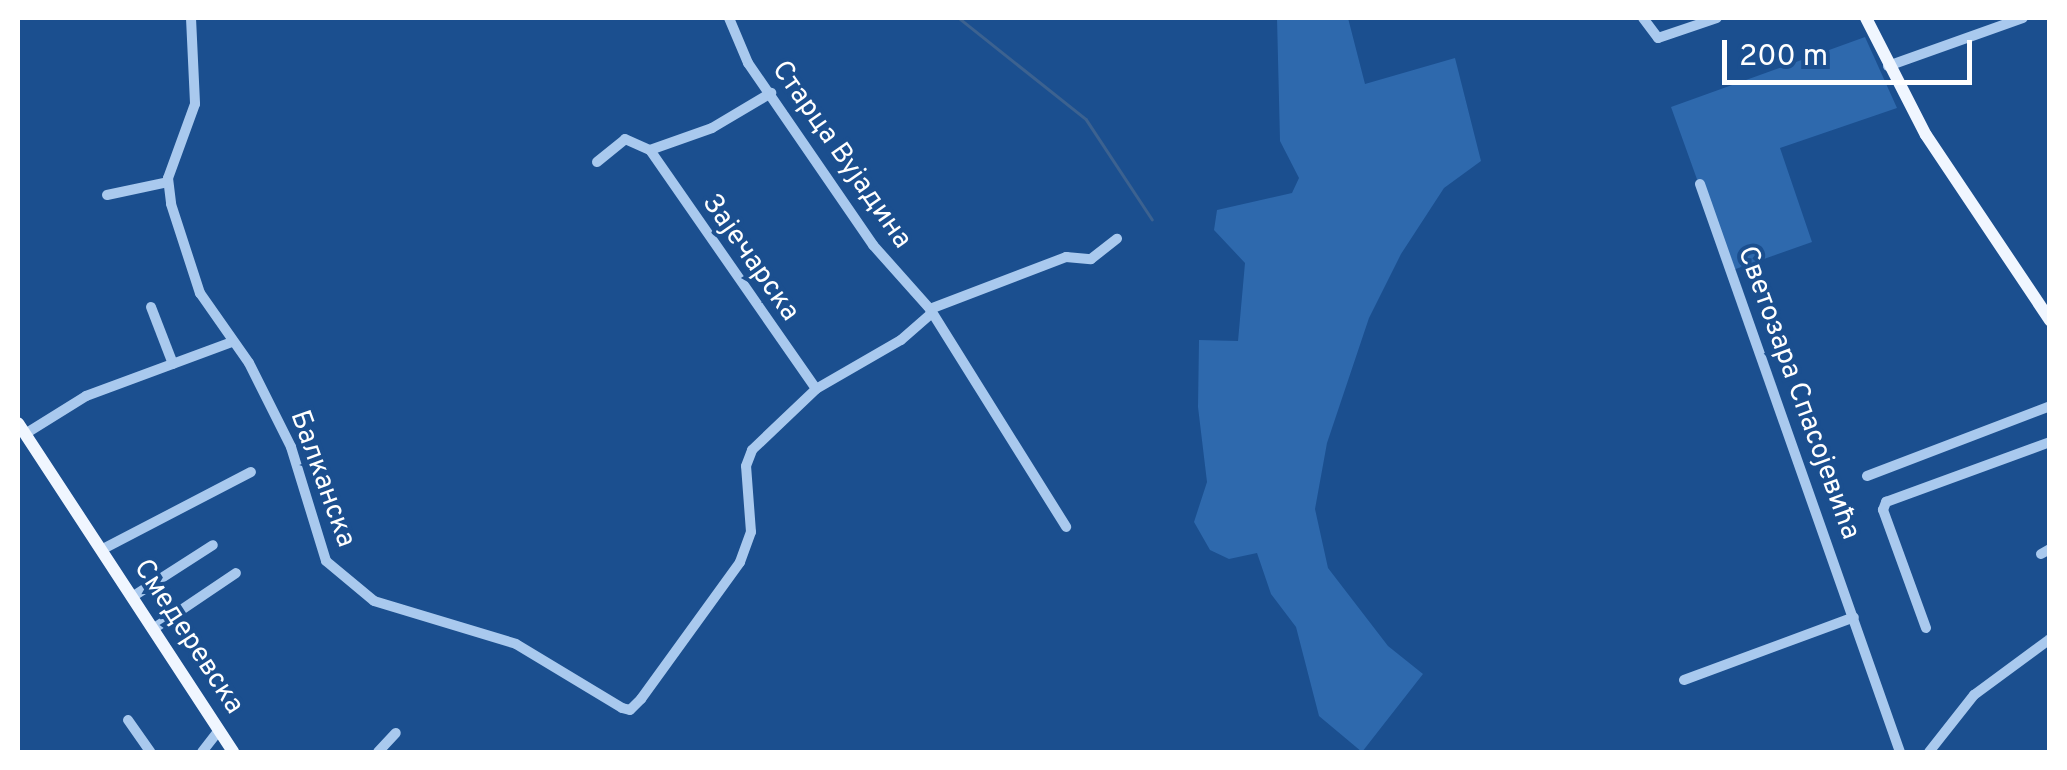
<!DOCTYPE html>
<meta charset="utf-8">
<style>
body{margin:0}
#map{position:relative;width:2067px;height:770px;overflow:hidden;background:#1b4f8f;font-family:Overpass,sans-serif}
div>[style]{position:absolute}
.green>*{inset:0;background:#2e69ad}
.stream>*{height:2.5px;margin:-1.25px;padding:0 1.25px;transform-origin:1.25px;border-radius:1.25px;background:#3c6290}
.minor>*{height:10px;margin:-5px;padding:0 5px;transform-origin:5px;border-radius:5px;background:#a9c9ee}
.major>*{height:12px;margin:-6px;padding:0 6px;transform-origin:6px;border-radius:6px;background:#f0f6ff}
span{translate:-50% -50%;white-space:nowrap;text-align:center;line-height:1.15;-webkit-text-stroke:8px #1b4f8f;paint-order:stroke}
.street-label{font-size:28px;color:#fff}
.frame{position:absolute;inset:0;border:20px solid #fff;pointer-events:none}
.scale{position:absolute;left:1722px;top:40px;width:250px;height:45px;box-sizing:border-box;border:5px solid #fff;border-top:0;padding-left:12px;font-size:30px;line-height:35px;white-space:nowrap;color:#fff;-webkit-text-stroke:8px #1b4f8f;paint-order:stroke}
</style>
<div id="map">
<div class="green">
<i style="clip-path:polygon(1277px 18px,1348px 18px,1365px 84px,1455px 58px,1481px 161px,1444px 188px,1401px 254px,1369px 318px,1327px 443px,1315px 509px,1328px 568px,1388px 646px,1423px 674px,1362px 752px,1319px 716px,1296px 627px,1271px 594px,1257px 553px,1229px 559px,1210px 550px,1194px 522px,1207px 482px,1198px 407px,1199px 340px,1238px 341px,1245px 263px,1214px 230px,1217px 210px,1292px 193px,1299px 178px,1280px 141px)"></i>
<i style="clip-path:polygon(1865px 37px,1897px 108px,1780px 148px,1812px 242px,1730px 271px,1671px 107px)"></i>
</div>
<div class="stream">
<i style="left:959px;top:18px;width:162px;rotate:38.5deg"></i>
<i style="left:1086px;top:119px;width:120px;rotate:56.6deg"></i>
</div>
<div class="minor">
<i style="left:191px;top:18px;width:86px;rotate:87.3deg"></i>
<i style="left:195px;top:104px;width:79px;rotate:110deg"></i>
<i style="left:168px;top:178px;width:26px;rotate:83deg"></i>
<i style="left:171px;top:204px;width:94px;rotate:72deg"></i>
<i style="left:200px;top:293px;width:85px;rotate:55deg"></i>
<i style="left:249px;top:363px;width:94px;rotate:63.4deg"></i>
<i style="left:291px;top:447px;width:119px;rotate:72.9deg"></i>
<i style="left:326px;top:561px;width:62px;rotate:39.8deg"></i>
<i style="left:374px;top:601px;width:148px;rotate:16.8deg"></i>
<i style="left:516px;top:644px;width:124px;rotate:31.1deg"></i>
<i style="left:622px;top:708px;width:8px;rotate:14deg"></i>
<i style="left:630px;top:710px;width:16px;rotate:-45deg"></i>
<i style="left:641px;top:699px;width:169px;rotate:-54.1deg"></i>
<i style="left:740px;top:562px;width:32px;rotate:-70deg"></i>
<i style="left:751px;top:532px;width:66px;rotate:-94.3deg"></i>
<i style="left:746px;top:466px;width:17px;rotate:-69deg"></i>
<i style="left:752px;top:450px;width:88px;rotate:-43.6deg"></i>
<i style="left:816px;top:389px;width:98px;rotate:-30deg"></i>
<i style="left:901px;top:340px;width:41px;rotate:-41.1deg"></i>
<i style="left:729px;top:18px;width:49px;rotate:67.1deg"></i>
<i style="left:748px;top:63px;width:221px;rotate:55.5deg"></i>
<i style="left:873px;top:245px;width:86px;rotate:48.3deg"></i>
<i style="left:930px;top:309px;width:257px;rotate:58deg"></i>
<i style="left:1643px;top:18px;width:25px;rotate:53deg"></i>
<i style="left:1658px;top:38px;width:62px;rotate:-18.7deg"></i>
<i style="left:1888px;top:66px;width:143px;rotate:-19.6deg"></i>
<i style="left:650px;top:150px;width:291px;rotate:55.2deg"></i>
<i style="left:597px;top:162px;width:36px;rotate:-39deg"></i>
<i style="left:625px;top:139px;width:27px;rotate:24deg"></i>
<i style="left:650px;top:150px;width:66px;rotate:-19.5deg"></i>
<i style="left:712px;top:128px;width:69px;rotate:-30.7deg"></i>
<i style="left:1700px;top:184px;width:602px;rotate:70.6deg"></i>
<i style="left:107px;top:195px;width:62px;rotate:-12deg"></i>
<i style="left:151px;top:307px;width:61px;rotate:68.9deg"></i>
<i style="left:930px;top:309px;width:146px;rotate:-20.9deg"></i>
<i style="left:1066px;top:257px;width:25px;rotate:5deg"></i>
<i style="left:1091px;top:259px;width:33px;rotate:-38deg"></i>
<i style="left:25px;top:434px;width:72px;rotate:-31.9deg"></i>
<i style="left:86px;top:396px;width:156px;rotate:-20.3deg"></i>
<i style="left:1867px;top:476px;width:196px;rotate:-20.9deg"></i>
<i style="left:101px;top:550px;width:169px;rotate:-27.5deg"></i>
<i style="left:2041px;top:554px;width:10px;rotate:-29deg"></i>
<i style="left:132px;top:597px;width:96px;rotate:-32.7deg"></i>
<i style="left:1926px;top:628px;width:126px;rotate:-110deg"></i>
<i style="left:1883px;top:510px;width:9px;rotate:-69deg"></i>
<i style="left:1886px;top:502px;width:175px;rotate:-20.1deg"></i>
<i style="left:153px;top:629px;width:100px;rotate:-34deg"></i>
<i style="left:1684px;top:680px;width:181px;rotate:-20.3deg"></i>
<i style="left:128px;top:720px;width:39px;rotate:55deg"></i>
<i style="left:202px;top:752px;width:28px;rotate:-52deg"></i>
<i style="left:378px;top:752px;width:26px;rotate:-47deg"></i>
<i style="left:1929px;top:752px;width:73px;rotate:-51.7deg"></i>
<i style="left:1974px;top:695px;width:94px;rotate:-36.4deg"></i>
</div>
<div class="major">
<i style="left:1866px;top:18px;width:131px;rotate:62.9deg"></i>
<i style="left:1926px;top:135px;width:223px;rotate:56.2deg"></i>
<i style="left:18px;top:423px;width:393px;rotate:56.8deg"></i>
</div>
<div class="street-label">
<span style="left:841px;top:155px;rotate:55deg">Старца Вујадина</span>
<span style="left:750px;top:258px;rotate:55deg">Зајечарска</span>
<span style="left:1798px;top:393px;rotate:70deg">Светозара Спасојевића</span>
<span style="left:322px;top:479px;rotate:70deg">Балканска</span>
<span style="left:188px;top:637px;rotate:57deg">Смедеревска</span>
</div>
<div class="frame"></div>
<div class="scale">200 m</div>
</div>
